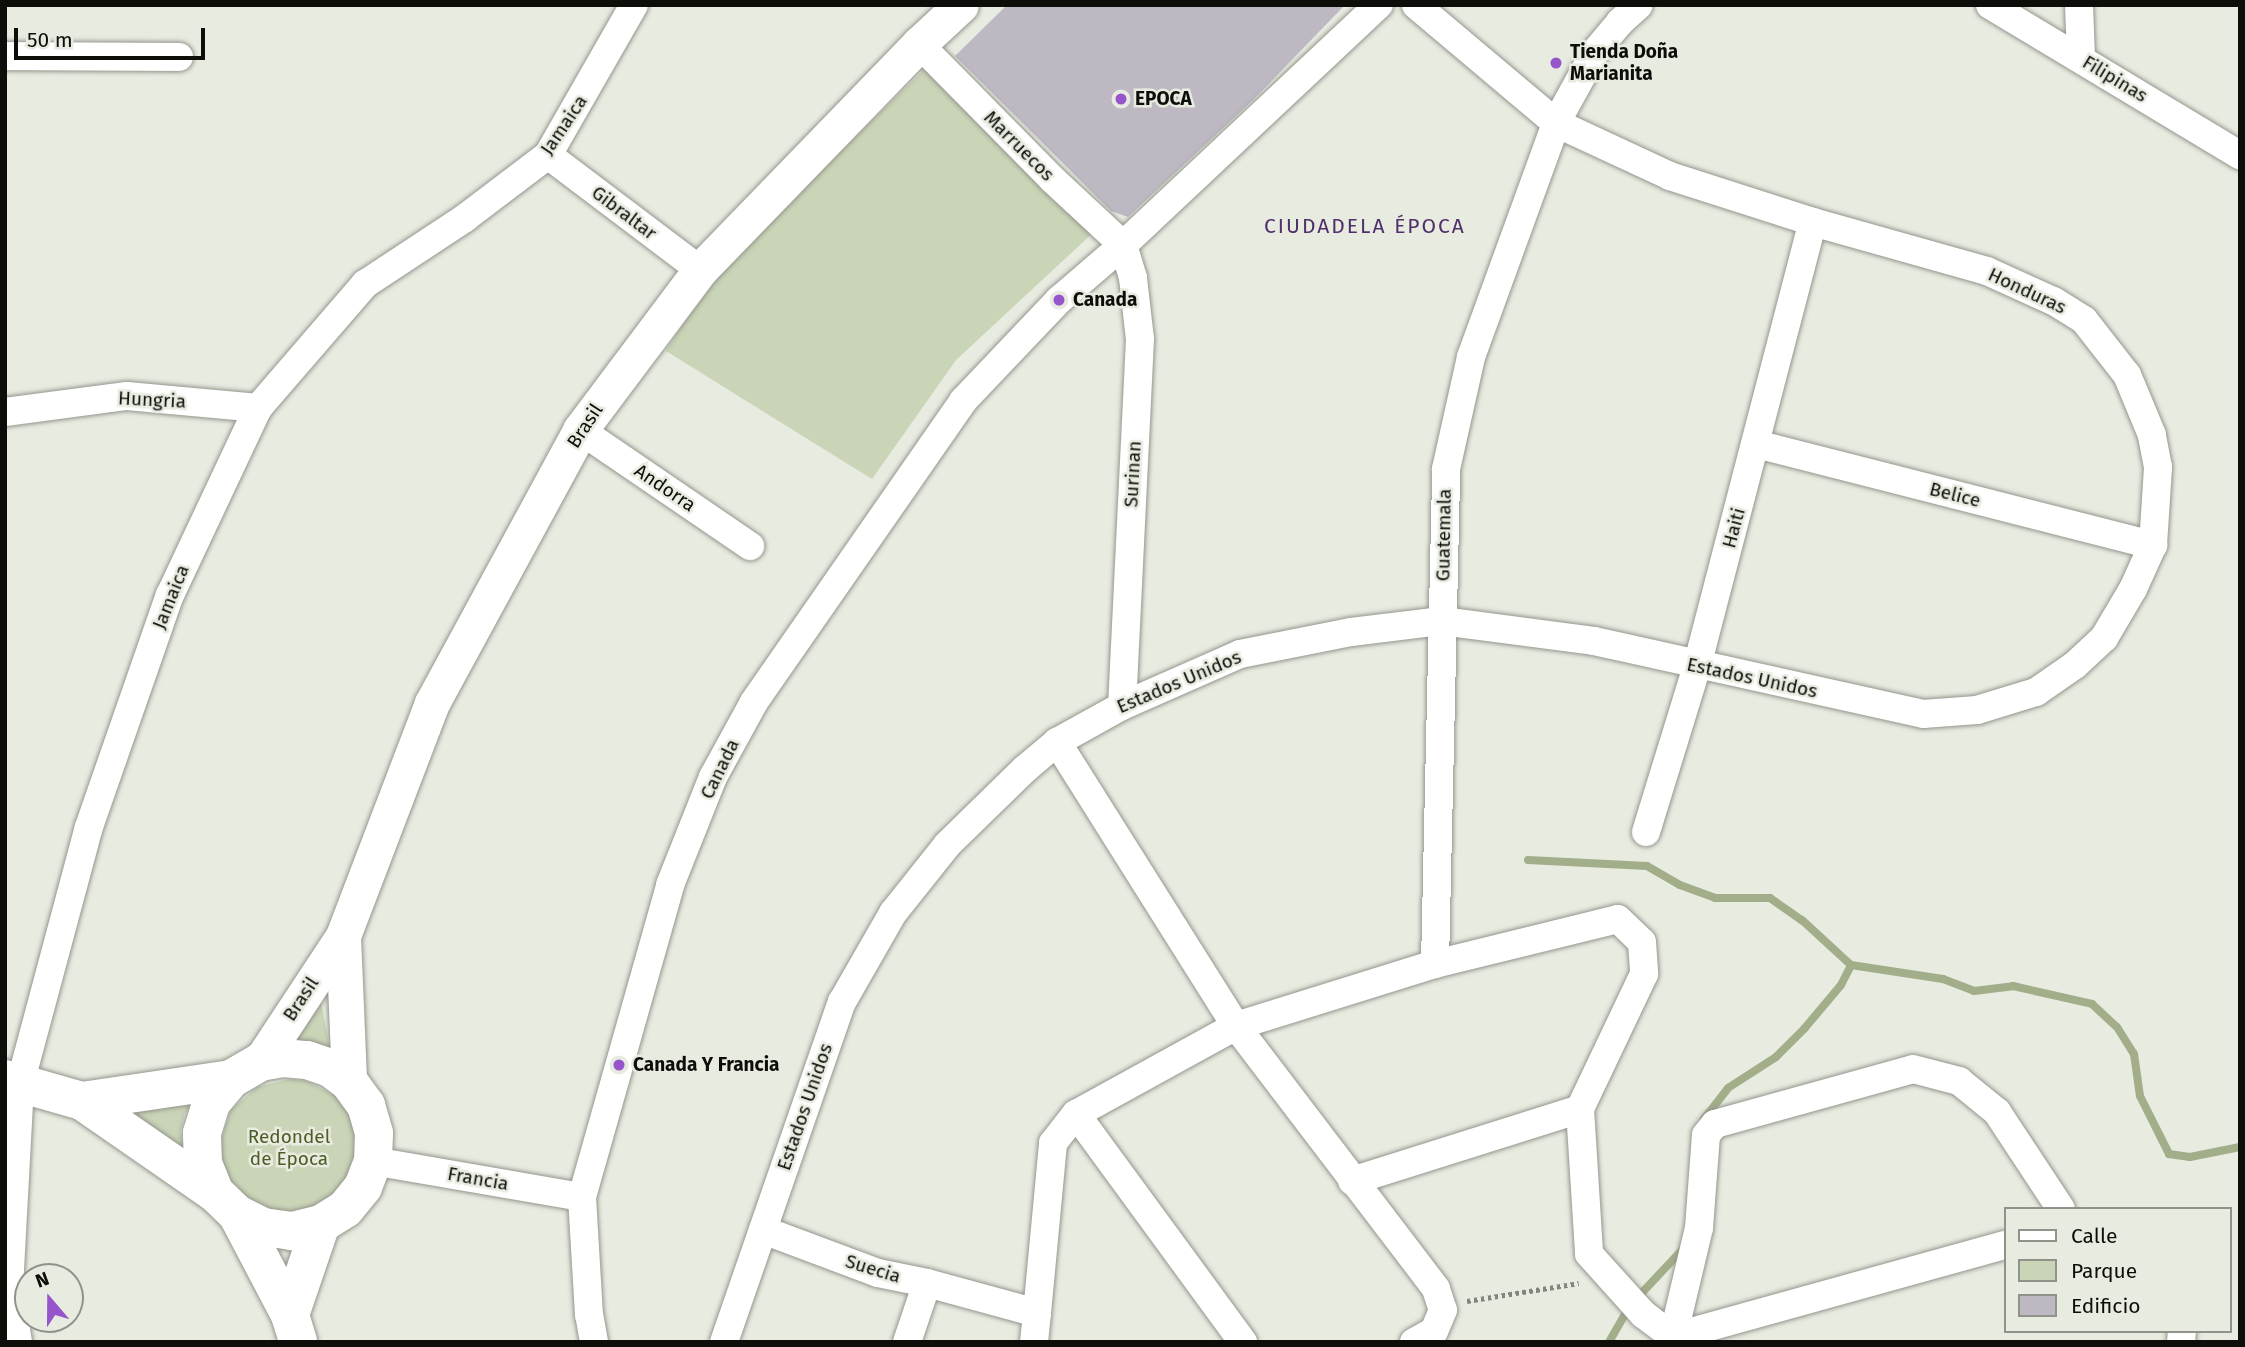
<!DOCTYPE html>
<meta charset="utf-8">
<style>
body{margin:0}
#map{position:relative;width:2245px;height:1347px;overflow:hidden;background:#e7ebe0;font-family:"Fira Sans",sans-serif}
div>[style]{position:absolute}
.green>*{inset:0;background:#cad4b7}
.stream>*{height:8px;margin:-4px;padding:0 4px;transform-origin:4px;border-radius:4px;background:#a2ad89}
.building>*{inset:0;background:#bdb8c2}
.path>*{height:4.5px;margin-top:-2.25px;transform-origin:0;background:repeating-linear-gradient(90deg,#82857d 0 3.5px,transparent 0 7px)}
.roads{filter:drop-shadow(0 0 2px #93968c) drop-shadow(0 0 2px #93968c)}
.minor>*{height:28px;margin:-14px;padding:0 14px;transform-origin:14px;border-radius:14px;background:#fff}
.tertiary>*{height:35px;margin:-17.5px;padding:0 17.5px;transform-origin:17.5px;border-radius:17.5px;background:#fff}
.secondary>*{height:38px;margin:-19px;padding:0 19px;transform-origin:19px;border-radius:19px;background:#fff}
.dots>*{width:19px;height:19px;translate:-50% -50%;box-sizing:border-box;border:4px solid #e7ebe0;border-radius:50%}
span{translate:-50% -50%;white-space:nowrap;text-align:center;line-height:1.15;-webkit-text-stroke:5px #e7ebe0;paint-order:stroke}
.poi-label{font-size:19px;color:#0d0e0a;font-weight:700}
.left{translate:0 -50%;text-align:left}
.street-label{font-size:19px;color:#0d0e0a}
.park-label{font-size:19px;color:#4e5c25}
.neighbourhood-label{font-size:21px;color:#4f306a;letter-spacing:2px}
.frame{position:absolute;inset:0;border:7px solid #0d0e0a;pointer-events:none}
.legend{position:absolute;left:2004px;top:1207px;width:228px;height:126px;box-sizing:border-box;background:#e7ebe0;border:2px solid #90938a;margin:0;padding:9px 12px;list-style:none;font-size:21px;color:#0d0e0a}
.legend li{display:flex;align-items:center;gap:14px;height:35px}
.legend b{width:35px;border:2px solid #90938a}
.north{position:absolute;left:14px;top:1263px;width:70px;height:70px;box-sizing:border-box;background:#e7ebe0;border:2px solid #90938a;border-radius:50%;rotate:340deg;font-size:19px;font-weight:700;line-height:28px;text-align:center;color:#0d0e0a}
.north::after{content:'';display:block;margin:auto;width:24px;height:32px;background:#9755cb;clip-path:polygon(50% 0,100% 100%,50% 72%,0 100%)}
.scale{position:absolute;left:14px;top:28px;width:191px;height:32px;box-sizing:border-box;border:4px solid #0d0e0a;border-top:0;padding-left:9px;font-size:21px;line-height:24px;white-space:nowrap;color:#0d0e0a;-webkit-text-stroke:5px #e7ebe0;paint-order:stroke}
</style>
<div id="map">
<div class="green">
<i style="clip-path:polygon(928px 66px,1096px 230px,956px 360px,872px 479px,666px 351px,713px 276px)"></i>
<i style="clip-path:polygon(319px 991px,331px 1054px,279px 1046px)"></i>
<i style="clip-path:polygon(290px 1079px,307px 1081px,337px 1097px,347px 1110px,358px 1142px,345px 1188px,307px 1214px,260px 1210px,226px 1177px,221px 1160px,220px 1143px,231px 1110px,257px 1087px)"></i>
<i style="clip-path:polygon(200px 1094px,185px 1113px,180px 1132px,185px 1160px,122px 1113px)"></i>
</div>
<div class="stream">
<i style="left:1528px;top:860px;width:119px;rotate:2.9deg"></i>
<i style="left:1647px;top:866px;width:38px;rotate:30deg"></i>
<i style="left:1680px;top:885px;width:37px;rotate:20deg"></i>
<i style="left:1715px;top:898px;width:55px"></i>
<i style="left:1770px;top:898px;width:39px;rotate:35deg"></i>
<i style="left:1802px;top:920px;width:67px;rotate:42.6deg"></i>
<i style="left:1704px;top:1119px;width:39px;rotate:-52deg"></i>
<i style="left:1728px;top:1088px;width:57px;rotate:-32.9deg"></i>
<i style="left:1776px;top:1057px;width:40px;rotate:-45deg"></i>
<i style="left:1804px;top:1029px;width:57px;rotate:-49.9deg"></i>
<i style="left:1841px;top:985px;width:22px;rotate:-63deg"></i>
<i style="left:1851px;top:965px;width:93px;rotate:8.7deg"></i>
<i style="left:1943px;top:979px;width:33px;rotate:21deg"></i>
<i style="left:1974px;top:991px;width:39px;rotate:-7deg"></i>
<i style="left:2013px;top:986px;width:81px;rotate:12.8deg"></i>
<i style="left:2092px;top:1004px;width:34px;rotate:43deg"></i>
<i style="left:2117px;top:1027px;width:32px;rotate:58deg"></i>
<i style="left:2134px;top:1054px;width:42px;rotate:81.9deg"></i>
<i style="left:2140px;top:1096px;width:65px;rotate:63.4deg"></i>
<i style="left:2169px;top:1154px;width:21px;rotate:8deg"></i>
<i style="left:2190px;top:1157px;width:51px;rotate:-11.3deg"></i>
<i style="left:1637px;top:1298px;width:67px;rotate:-46.8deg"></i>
<i style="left:1609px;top:1342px;width:39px;rotate:-60deg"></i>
</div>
<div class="building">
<i style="clip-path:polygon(1007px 5px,1345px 5px,1253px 100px,1128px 217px,1111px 211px,955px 56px)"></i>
</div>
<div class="path">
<i style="left:1467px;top:1301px;width:113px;rotate:-9.1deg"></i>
</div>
<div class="roads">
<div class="minor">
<i style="left:1990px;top:5px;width:292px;rotate:31deg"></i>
<i style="left:2079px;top:5px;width:53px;rotate:87.8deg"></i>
<i style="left:919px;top:44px;width:190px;rotate:45.4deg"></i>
<i style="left:1052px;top:179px;width:97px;rotate:42.9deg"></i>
<i style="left:1123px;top:245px;width:34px;rotate:73deg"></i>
<i style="left:1133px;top:278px;width:61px;rotate:83.5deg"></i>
<i style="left:1140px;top:339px;width:367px;rotate:92.8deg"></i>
<i style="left:5px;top:56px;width:174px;rotate:0.3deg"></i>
<i style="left:548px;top:155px;width:191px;rotate:37.1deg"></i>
<i style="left:5px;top:412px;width:123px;rotate:-7.5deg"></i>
<i style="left:127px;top:396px;width:132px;rotate:5.2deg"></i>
<i style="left:580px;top:430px;width:206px;rotate:34.3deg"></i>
<i style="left:1756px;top:444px;width:410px;rotate:14.3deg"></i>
<i style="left:1057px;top:742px;width:336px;rotate:57.8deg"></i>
<i style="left:1236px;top:1026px;width:330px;rotate:52.7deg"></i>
<i style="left:1436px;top:1289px;width:22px;rotate:72deg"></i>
<i style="left:1443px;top:1310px;width:23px;rotate:113deg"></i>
<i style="left:1434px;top:1331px;width:23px;rotate:151deg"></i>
<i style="left:1646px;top:832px;width:174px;rotate:-72.9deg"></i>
<i style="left:1697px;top:666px;width:459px;rotate:-75.4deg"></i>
<i style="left:1435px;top:964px;width:495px;rotate:-88.7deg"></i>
<i style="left:1446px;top:469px;width:115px;rotate:-77.4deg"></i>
<i style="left:1471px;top:357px;width:249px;rotate:-70deg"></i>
<i style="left:1556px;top:123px;width:81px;rotate:-61.2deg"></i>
<i style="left:1595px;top:52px;width:39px;rotate:-50deg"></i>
<i style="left:1620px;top:22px;width:25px;rotate:-42deg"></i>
<i style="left:1076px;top:1114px;width:283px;rotate:53.8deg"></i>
<i style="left:373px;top:1161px;width:212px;rotate:9.8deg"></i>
<i style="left:1352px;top:1181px;width:239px;rotate:-17.5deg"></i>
<i style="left:763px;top:1230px;width:123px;rotate:20.5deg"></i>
<i style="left:878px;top:1273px;width:50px;rotate:11.5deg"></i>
<i style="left:927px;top:1283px;width:62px;rotate:108.7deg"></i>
<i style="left:927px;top:1283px;width:114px;rotate:15.3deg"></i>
<i style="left:1037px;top:1313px;width:171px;rotate:-84.6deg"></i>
<i style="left:1053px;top:1143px;width:37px;rotate:-52deg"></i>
<i style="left:1076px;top:1114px;width:183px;rotate:-28.8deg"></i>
<i style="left:1236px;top:1026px;width:208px;rotate:-17.3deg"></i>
<i style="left:1435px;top:964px;width:188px;rotate:-13.8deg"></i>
<i style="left:1618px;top:919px;width:33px;rotate:44deg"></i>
<i style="left:1642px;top:942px;width:32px;rotate:86deg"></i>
<i style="left:1644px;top:974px;width:149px;rotate:115.4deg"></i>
<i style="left:1580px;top:1109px;width:145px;rotate:86.4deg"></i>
<i style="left:1589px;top:1254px;width:81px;rotate:48deg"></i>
<i style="left:1643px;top:1314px;width:38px;rotate:37deg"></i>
<i style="left:1673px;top:1337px;width:112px;rotate:-76.6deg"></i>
<i style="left:1699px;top:1228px;width:93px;rotate:-85.7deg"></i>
<i style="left:1706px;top:1135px;width:14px;rotate:-51deg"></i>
<i style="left:1715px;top:1124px;width:205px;rotate:-15.5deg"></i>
<i style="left:1913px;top:1069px;width:48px;rotate:14.6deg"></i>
<i style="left:1959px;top:1081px;width:49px;rotate:39.2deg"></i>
<i style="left:1997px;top:1112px;width:116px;rotate:56.6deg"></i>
<i style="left:18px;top:1342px;width:55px;rotate:-99.5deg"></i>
<i style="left:9px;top:1288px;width:204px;rotate:-86.9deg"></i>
<i style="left:20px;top:1084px;width:266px;rotate:-75deg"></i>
<i style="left:89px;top:827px;width:246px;rotate:-70.8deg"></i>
<i style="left:170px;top:595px;width:207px;rotate:-64.8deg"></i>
<i style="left:258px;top:408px;width:164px;rotate:-49.2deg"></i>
<i style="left:365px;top:284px;width:120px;rotate:-33.4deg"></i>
<i style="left:465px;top:218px;width:104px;rotate:-37.2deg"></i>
<i style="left:548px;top:155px;width:173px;rotate:-60.2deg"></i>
<i style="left:594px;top:1342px;width:27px;rotate:-100deg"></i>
<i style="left:589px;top:1315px;width:118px;rotate:-93.4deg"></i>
<i style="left:582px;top:1197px;width:324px;rotate:-74.2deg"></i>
<i style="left:670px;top:885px;width:116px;rotate:-68.3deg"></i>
<i style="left:713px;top:777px;width:85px;rotate:-61.3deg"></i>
<i style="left:754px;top:702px;width:366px;rotate:-55.2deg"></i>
<i style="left:963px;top:401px;width:139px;rotate:-46.5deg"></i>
<i style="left:1059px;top:300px;width:84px;rotate:-40.7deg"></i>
<i style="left:1123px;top:245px;width:351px;rotate:-43.2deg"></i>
<i style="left:724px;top:1342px;width:360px;rotate:-70.9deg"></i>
<i style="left:842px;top:1002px;width:103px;rotate:-60.2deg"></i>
<i style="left:893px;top:913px;width:87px;rotate:-51.5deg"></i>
<i style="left:947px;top:845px;width:109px;rotate:-44.3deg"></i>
<i style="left:1025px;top:769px;width:42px;rotate:-40.2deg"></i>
<i style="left:1057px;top:742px;width:74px;rotate:-29deg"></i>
<i style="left:1122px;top:706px;width:129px;rotate:-23.8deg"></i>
<i style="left:1240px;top:654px;width:113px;rotate:-11.2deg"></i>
<i style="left:1351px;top:632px;width:92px;rotate:-6.9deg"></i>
<i style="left:1442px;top:621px;width:153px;rotate:7.5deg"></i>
<i style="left:1594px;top:641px;width:337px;rotate:12.5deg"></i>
<i style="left:1923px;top:714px;width:54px;rotate:-4.2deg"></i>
<i style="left:1977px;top:710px;width:62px;rotate:-17deg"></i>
<i style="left:2036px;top:692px;width:47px;rotate:-34.7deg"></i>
<i style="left:2075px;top:665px;width:40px;rotate:-43deg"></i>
<i style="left:2104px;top:638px;width:57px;rotate:-59.4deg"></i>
<i style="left:2133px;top:589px;width:48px;rotate:-65.6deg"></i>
<i style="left:2153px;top:545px;width:78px;rotate:-86.3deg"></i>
<i style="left:2158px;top:467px;width:33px;rotate:-101deg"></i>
<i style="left:2152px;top:435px;width:65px;rotate:-112.6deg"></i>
<i style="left:2127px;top:375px;width:70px;rotate:-128deg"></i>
<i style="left:2084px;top:320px;width:36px;rotate:-148deg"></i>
<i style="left:2053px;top:301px;width:72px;rotate:-155.6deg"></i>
<i style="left:1987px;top:271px;width:181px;rotate:-164.3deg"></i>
<i style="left:1813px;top:222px;width:150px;rotate:-162.2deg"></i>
<i style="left:1670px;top:176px;width:126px;rotate:-155.1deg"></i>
<i style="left:1556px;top:123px;width:183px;rotate:-139.9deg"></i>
<i style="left:1034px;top:1342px;width:29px;rotate:-84deg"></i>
<i style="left:1670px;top:1342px;width:6px;rotate:-59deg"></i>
<i style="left:1673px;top:1337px;width:345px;rotate:-15.5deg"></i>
<i style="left:2181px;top:1342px;width:11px;rotate:-85deg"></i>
</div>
<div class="tertiary">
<i style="left:343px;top:936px;width:146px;rotate:87.6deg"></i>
<i style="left:260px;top:1062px;width:151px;rotate:-56.6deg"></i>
<i style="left:343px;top:936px;width:249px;rotate:-69.1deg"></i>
<i style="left:432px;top:703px;width:311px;rotate:-61.5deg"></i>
<i style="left:580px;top:430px;width:200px;rotate:-53.1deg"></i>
<i style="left:700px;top:270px;width:315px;rotate:-45.9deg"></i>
<i style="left:919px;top:44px;width:57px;rotate:-42.9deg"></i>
</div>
<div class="secondary">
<i style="left:5px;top:1079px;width:80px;rotate:15.9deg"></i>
<i style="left:82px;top:1101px;width:162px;rotate:34.7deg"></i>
<i style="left:82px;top:1101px;width:151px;rotate:-8.4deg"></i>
<i style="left:231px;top:1079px;width:34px;rotate:-30deg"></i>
<i style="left:260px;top:1062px;width:23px;rotate:-10deg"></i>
<i style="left:283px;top:1058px;width:24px;rotate:5deg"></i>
<i style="left:307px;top:1060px;width:24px;rotate:19deg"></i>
<i style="left:330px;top:1068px;width:24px;rotate:36deg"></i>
<i style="left:349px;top:1082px;width:29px;rotate:54deg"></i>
<i style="left:366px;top:1105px;width:29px;rotate:74deg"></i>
<i style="left:374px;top:1133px;width:28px;rotate:92deg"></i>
<i style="left:373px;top:1161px;width:28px;rotate:111deg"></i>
<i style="left:363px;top:1187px;width:28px;rotate:129deg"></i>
<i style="left:345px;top:1209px;width:28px;rotate:148deg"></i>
<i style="left:321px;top:1224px;width:30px;rotate:166deg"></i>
<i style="left:292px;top:1231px;width:29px;rotate:-172deg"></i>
<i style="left:263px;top:1227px;width:29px;rotate:-153deg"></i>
<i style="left:237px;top:1214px;width:30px;rotate:-136deg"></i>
<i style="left:215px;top:1193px;width:31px;rotate:-112deg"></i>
<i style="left:203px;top:1164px;width:31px;rotate:-92deg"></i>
<i style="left:202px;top:1133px;width:31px;rotate:-73deg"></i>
<i style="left:211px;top:1103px;width:31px;rotate:-50deg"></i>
<i style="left:237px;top:1214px;width:114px;rotate:62.3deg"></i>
<i style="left:290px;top:1315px;width:28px;rotate:73deg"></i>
<i style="left:290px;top:1315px;width:96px;rotate:-71.2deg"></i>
</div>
</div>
<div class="dots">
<i style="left:1556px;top:63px;background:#9755cb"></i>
<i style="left:1121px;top:99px;background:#9755cb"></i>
<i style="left:1059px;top:300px;background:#9755cb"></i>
<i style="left:619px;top:1065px;background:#9755cb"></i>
</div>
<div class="poi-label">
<span class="left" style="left:1570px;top:63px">Tienda Doña<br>Marianita</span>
<span class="left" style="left:1135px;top:99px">EPOCA</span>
<span class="left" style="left:1073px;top:300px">Canada</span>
<span class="left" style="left:633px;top:1065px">Canada Y Francia</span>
</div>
<div class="street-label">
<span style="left:2115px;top:79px;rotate:31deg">Filipinas</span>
<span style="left:564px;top:125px;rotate:-56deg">Jamaica</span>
<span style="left:1019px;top:146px;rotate:45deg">Marruecos</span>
<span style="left:624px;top:213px;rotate:37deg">Gibraltar</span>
<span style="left:2027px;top:291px;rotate:25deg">Honduras</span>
<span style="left:152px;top:400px;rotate:3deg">Hungria</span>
<span style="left:585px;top:426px;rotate:-57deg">Brasil</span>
<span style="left:1133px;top:474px;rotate:-87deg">Surinan</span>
<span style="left:665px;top:488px;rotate:34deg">Andorra</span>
<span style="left:1955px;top:495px;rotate:14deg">Belice</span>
<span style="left:1734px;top:528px;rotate:-75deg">Haiti</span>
<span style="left:1444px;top:535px;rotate:-89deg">Guatemala</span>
<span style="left:171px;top:597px;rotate:-68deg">Jamaica</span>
<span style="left:1752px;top:678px;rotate:12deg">Estados Unidos</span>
<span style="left:1179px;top:682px;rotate:-23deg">Estados Unidos</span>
<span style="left:720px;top:769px;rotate:-64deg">Canada</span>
<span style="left:301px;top:999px;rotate:-57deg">Brasil</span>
<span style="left:805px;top:1107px;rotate:-71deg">Estados Unidos</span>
<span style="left:478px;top:1179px;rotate:10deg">Francia</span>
<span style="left:873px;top:1269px;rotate:17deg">Suecia</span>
</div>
<div class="park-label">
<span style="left:289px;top:1148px">Redondel<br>de Época</span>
</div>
<div class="neighbourhood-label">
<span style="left:1365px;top:226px">CIUDADELA ÉPOCA</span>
</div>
<div class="frame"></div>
<ul class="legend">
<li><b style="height:9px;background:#fff"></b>Calle</li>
<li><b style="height:19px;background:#cad4b7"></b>Parque</li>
<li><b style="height:19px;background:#bdb8c2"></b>Edificio</li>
</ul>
<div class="north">N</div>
<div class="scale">50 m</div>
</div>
